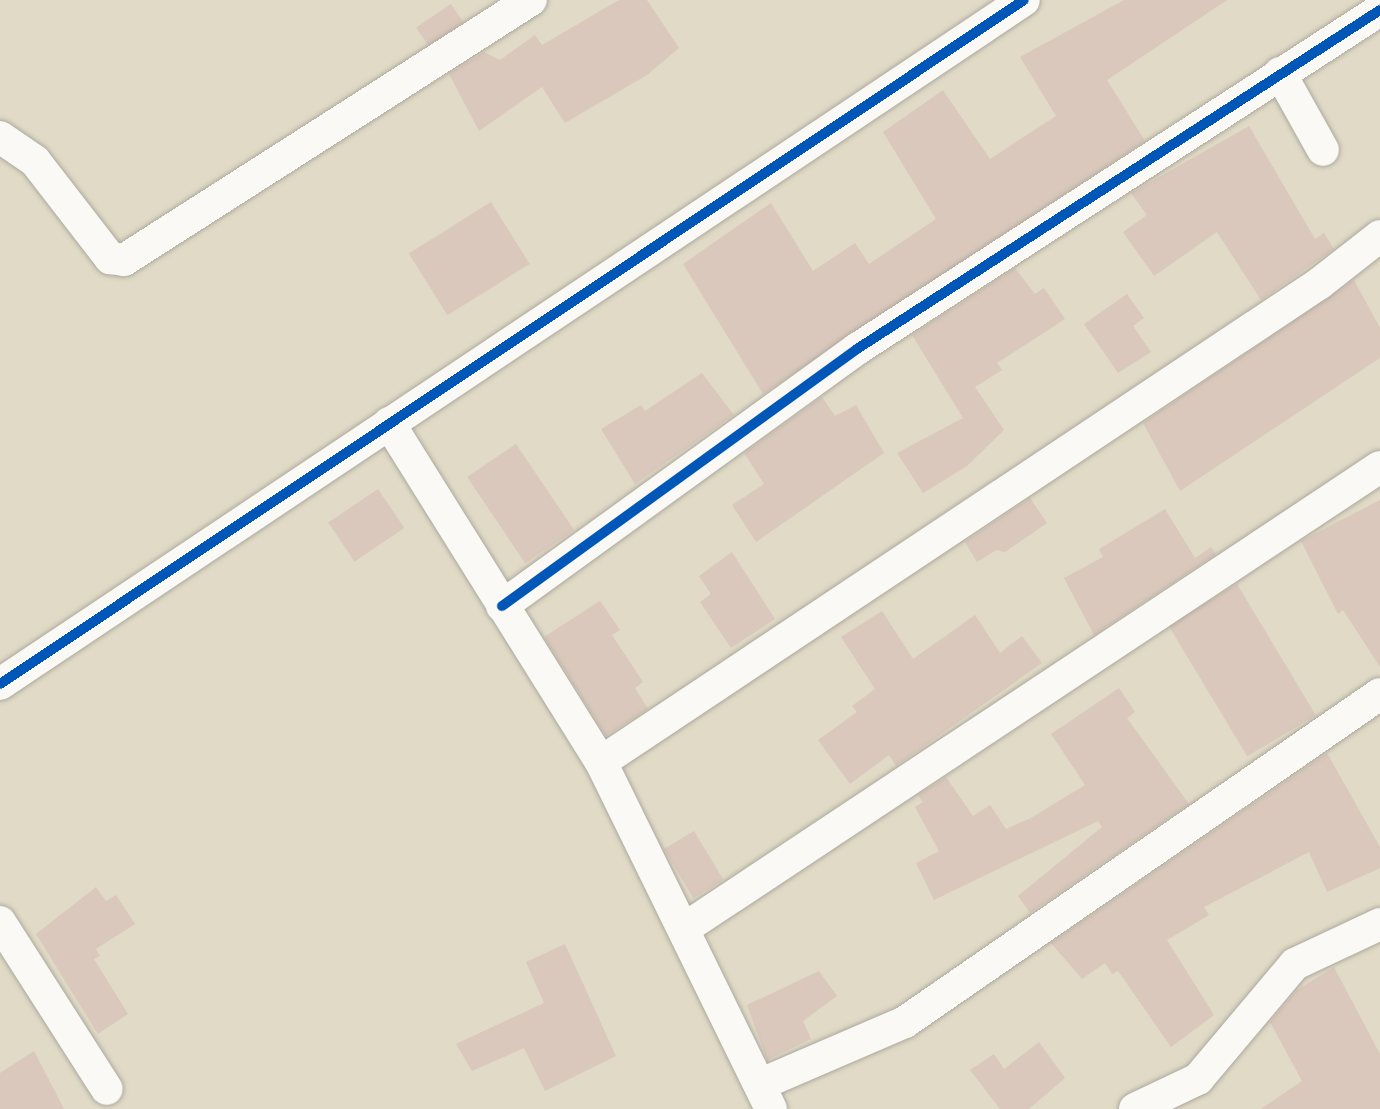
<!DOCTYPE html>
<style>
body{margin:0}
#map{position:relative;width:1380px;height:1109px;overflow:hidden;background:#e0dac6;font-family:"Shantell Sans",sans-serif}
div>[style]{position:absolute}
.building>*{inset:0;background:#dac8bc;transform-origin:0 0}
.roads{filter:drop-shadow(0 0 2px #ada99d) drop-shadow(0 0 2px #ada99d)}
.street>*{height:32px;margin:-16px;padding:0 16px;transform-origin:16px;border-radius:16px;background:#faf9f6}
.cycleway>*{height:10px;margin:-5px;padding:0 5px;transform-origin:5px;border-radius:5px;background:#0057b8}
span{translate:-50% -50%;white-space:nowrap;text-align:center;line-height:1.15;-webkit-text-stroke:5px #fcf5e5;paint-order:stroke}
</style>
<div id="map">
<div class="building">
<i style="clip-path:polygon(619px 0,647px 0,679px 48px,647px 75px,565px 123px,542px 87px,479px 131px,449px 74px,484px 52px,500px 60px,535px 35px,542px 45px)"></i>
<i style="clip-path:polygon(1124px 0,1227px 0,1107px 80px,1145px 141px,763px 394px,683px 264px,771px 203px,813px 271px,855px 243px,869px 264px,936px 219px,883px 132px,943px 90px,990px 159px,1056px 116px,1020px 57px)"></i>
<i style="left:451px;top:4px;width:22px;height:42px;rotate:56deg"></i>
<i style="clip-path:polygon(1249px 126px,1315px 239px,1324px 233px,1334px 249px,1261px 300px,1217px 232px,1154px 276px,1123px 232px,1147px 215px,1131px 193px)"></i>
<i style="left:491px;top:202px;width:73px;height:97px;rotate:58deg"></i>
<i style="clip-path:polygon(1015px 268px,1035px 294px,1044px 288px,1065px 319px,997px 363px,1002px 370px,975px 387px,1004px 430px,967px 466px,923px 493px,897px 453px,963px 418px,912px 335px)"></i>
<i style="clip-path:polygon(1354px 280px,1380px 328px,1380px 358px,1180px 491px,1143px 423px)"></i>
<i style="clip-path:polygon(1127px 294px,1144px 318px,1133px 326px,1151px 352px,1118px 373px,1084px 324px)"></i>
<i style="clip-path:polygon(702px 373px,734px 415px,635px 484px,601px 429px,641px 405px,645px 411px)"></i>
<i style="clip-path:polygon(822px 397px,835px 416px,856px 405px,884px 453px,756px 542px,732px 505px,764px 484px,744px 453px)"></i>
<i style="left:516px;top:444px;width:104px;height:59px;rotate:56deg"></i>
<i style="left:378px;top:489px;width:47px;height:60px;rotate:56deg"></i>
<i style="clip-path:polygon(1030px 498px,1047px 523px,1005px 552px,996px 550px,977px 562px,965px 542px)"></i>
<i style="clip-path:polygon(1380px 500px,1380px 667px,1343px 610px,1338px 614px,1301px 541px)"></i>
<i style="clip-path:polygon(1165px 509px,1195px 558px,1211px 547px,1216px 554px,1094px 635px,1064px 578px,1103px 557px,1099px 549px)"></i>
<i style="clip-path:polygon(732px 552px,775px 619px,731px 648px,700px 602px,711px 594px,699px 576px)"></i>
<i style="left:1237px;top:584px;width:153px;height:80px;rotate:59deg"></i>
<i style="clip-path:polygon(600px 601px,620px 630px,612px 635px,643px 682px,635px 688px,648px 709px,606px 736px,544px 637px)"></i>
<i style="clip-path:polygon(882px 611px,913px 659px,975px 615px,1000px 653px,1022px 636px,1042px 663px,896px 766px,889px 755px,850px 784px,818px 740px,857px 712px,852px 706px,875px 689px,841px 637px)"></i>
<i style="clip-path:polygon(1119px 688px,1135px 712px,1127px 718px,1189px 804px,1030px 913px,1018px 896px,1102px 827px,1098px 821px,934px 900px,916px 863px,939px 851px,915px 807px,923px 802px,918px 795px,946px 777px,973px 816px,990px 805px,1006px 829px,1031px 818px,1085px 785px,1051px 734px)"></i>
<i style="clip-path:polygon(1327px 753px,1380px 847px,1380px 868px,1327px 892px,1309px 852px,1204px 907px,1209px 915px,1167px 940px,1214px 1015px,1171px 1047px,1118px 971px,1112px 974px,1105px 963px,1082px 979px,1051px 943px)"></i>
<i style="left:694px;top:831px;width:57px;height:35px;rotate:59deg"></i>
<i style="clip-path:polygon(96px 887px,106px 901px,116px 895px,135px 924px,96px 949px,100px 956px,94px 959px,128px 1014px,98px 1034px,36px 934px)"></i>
<i style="clip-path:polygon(565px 944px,616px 1056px,545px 1091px,524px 1048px,472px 1071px,456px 1044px,544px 1003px,526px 962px)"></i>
<i style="clip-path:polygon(1334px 967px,1380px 1054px,1380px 1109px,1261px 1109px,1302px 1081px,1270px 1022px,1297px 990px)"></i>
<i style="clip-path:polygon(819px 971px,837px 996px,803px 1021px,811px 1039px,767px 1060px,747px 1005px)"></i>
<i style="clip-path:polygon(1039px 1042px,1065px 1078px,1029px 1109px,1000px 1109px,970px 1070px,994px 1054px,1004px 1069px)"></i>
<i style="clip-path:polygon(34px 1051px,64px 1109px,0 1109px,0 1073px)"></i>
</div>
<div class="roads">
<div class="street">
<i style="left:1280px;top:73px;width:88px;rotate:60.8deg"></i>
<i style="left:0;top:137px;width:42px;rotate:34.4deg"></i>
<i style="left:35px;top:161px;width:123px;rotate:52.3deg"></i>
<i style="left:110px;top:258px;width:14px;rotate:8deg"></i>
<i style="left:124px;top:260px;width:483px;rotate:-32.6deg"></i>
<i style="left:389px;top:423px;width:400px;rotate:58deg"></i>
<i style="left:601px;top:762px;width:386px;rotate:63.9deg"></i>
<i style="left:502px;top:606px;width:438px;rotate:-35.9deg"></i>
<i style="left:857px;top:349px;width:623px;rotate:-32.95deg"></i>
<i style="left:0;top:684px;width:1231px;rotate:-33.74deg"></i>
<i style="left:601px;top:762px;width:864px;rotate:-33.67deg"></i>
<i style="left:1320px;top:283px;width:76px;rotate:-38.1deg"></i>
<i style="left:0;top:922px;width:198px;rotate:57.4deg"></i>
<i style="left:685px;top:928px;width:834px;rotate:-33.56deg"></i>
<i style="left:761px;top:1084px;width:157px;rotate:-23.3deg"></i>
<i style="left:905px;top:1022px;width:577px;rotate:-34.63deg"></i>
<i style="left:1135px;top:1109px;width:70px;rotate:-25.5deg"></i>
<i style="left:1198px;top:1079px;width:150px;rotate:-49.9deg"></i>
<i style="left:1295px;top:964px;width:94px;rotate:-25.2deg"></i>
</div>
</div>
<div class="cycleway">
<i style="left:502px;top:606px;width:438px;rotate:-35.9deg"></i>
<i style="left:857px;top:349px;width:623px;rotate:-32.95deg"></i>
<i style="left:0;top:684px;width:1231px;rotate:-33.74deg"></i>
</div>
</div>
